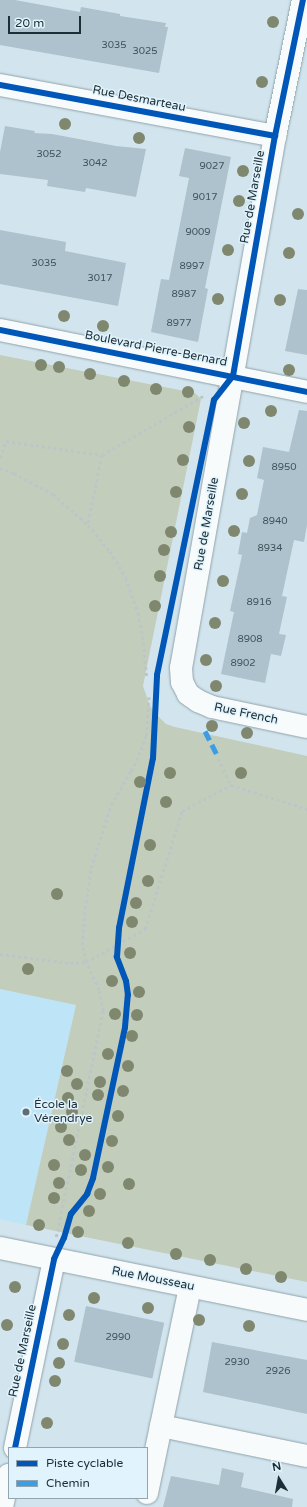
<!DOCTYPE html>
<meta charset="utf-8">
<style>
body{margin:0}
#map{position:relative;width:307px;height:1507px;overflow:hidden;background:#d2e5ee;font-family:"Varela Round",sans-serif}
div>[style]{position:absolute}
.built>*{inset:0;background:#bee4f7}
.green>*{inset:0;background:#c3cdbc}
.building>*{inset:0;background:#adc2cc;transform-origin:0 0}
.path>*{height:2.5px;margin-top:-1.25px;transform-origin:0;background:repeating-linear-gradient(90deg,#bec5c9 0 3px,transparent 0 6px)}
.roads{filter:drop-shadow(0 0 1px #91a2aa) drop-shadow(0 0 1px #91a2aa)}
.minor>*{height:22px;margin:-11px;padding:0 11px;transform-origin:11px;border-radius:11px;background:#f8fbfc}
.quiet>*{height:5px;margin-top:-2.5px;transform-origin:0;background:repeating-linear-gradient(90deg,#3c9de2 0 10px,transparent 0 15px)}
.cycleway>*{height:6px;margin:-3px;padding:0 3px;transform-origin:3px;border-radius:3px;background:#0057b8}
.trees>*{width:12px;height:12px;margin:-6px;border-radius:50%;background:#7f886f}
.dots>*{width:11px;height:11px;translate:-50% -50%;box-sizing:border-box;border:2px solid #e1f3fc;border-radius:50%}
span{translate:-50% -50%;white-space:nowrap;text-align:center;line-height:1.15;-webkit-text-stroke:3px #e1f3fc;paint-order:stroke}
.number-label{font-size:10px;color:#40535c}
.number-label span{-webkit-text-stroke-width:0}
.street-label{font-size:12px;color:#1c2e36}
.poi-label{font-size:12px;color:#1c2e36}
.left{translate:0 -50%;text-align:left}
.legend{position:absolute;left:8px;top:1447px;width:140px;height:52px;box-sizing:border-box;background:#e1f3fc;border:1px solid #92a4ad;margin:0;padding:5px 7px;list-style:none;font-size:12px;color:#1c2e36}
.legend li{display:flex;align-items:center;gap:8px;height:20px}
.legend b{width:20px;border:1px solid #92a4ad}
.north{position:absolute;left:259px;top:1459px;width:40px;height:40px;-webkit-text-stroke:3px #e1f3fc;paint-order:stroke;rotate:349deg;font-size:11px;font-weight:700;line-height:16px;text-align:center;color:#1c2e36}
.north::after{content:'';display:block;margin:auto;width:14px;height:18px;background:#1c2e36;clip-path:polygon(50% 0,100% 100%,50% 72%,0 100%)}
.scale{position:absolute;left:8px;top:16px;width:73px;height:18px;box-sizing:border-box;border:2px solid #1c2e36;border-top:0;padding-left:5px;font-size:12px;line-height:14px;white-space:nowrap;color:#1c2e36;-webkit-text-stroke:3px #e1f3fc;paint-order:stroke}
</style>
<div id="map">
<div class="built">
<i style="clip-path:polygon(0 989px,76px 1005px,26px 1225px,0 1219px)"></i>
</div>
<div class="green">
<i style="clip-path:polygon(0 355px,195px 393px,201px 399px,143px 686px,150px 706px,159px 717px,166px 724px,175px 727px,307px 756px,307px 1282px,26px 1225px,76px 1005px,0 989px)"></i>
</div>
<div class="building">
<i style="clip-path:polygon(0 0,15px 0,80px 12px,81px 7px,120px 14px,120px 16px,166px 23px,165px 27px,168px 27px,159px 73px,0 45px)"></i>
<i style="clip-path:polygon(5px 126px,35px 131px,34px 133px,52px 134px,116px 146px,146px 149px,136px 197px,86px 188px,85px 192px,47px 186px,48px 180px,0 174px,0 152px)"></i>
<i style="clip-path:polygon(185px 148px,231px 157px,205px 288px,208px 289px,198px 342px,151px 332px,161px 279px,169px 280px,189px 178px,179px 176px)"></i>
<i style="clip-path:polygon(0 230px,66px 242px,65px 251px,126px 263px,118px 306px,0 284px)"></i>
<i style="clip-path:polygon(298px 289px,307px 290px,307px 355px,285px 351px)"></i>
<i style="clip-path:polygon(299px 410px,307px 411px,307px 525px,304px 542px,294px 540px,282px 596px,287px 597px,279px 634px,286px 635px,281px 656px,271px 654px,265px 683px,221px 674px,234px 612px,230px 611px,242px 555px,238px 554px,242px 532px,247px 533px,250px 518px,257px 515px,264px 480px,257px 478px,263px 447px,289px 452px)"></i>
<i style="left:86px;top:1306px;width:80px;height:57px;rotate:12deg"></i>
<i style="clip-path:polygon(212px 1342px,307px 1360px,307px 1414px,203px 1392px)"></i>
<i style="clip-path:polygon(222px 1468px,244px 1473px,241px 1487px,293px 1499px,292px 1507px,163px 1507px,171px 1476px,219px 1485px)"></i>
</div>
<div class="path">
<i style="left:102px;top:455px;width:117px;rotate:-30.3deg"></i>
<i style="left:0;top:458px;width:18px;rotate:-71deg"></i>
<i style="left:6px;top:441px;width:97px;rotate:8.3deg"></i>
<i style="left:102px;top:455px;width:71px;rotate:101.3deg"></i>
<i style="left:0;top:468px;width:15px;rotate:20deg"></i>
<i style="left:14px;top:473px;width:44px;rotate:28.3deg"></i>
<i style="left:53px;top:494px;width:47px;rotate:41.5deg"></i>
<i style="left:88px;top:525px;width:34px;rotate:50deg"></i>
<i style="left:110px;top:551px;width:31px;rotate:59deg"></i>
<i style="left:126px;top:578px;width:37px;rotate:71deg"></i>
<i style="left:138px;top:613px;width:25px;rotate:78deg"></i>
<i style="left:143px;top:637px;width:41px;rotate:84.4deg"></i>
<i style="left:216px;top:753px;width:35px;rotate:65deg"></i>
<i style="left:231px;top:785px;width:80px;rotate:17.5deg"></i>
<i style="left:0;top:954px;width:71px;rotate:7.3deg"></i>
<i style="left:70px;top:963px;width:16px;rotate:-4deg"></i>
<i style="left:86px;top:962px;width:68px;rotate:-29.2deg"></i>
<i style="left:145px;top:929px;width:124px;rotate:-72.6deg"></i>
<i style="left:182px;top:811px;width:55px;rotate:-28deg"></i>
<i style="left:56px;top:1237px;width:231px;rotate:-78.3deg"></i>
<i style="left:103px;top:1011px;width:21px;rotate:-101deg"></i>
<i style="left:99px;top:990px;width:31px;rotate:-115deg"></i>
<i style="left:86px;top:962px;width:17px;rotate:-103deg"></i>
<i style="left:82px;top:945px;width:36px;rotate:-85deg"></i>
<i style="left:85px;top:909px;width:41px;rotate:-81.7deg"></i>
<i style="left:91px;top:868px;width:66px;rotate:-72.4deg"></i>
<i style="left:111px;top:805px;width:39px;rotate:-60deg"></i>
<i style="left:131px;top:771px;width:23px;rotate:-65deg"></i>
<i style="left:141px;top:750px;width:15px;rotate:-70deg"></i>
<i style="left:146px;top:736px;width:39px;rotate:-86deg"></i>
</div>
<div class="roads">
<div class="minor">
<i style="left:303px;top:0;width:139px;rotate:101.6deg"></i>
<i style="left:275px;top:136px;width:540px;rotate:100.02deg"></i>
<i style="left:181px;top:668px;width:14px;rotate:86deg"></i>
<i style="left:182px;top:682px;width:13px;rotate:63deg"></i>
<i style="left:188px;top:694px;width:12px;rotate:35deg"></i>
<i style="left:198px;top:701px;width:15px;rotate:23deg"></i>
<i style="left:212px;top:707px;width:97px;rotate:11.9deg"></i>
<i style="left:0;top:85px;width:280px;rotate:10.5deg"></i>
<i style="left:0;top:330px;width:313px;rotate:11.4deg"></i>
<i style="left:0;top:1248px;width:313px;rotate:11.4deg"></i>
<i style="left:161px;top:1426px;width:149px;rotate:11.6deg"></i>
<i style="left:15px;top:1448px;width:193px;rotate:-78.3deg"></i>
<i style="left:147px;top:1493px;width:210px;rotate:-78.2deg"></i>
<i style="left:2px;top:1507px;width:33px;rotate:-78deg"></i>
</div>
</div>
<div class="quiet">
<i style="left:205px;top:731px;width:25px;rotate:63deg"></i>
</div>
<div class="cycleway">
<i style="left:0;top:85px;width:280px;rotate:10.5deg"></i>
<i style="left:0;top:330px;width:313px;rotate:11.4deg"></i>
<i style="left:15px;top:1448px;width:193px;rotate:-78.3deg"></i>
<i style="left:54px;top:1259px;width:23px;rotate:-65deg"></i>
<i style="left:64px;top:1238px;width:25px;rotate:-74deg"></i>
<i style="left:71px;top:1214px;width:26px;rotate:-51deg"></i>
<i style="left:87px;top:1194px;width:17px;rotate:-69deg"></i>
<i style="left:93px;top:1178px;width:154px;rotate:-78deg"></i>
<i style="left:125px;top:1027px;width:32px;rotate:-85deg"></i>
<i style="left:128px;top:995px;width:14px;rotate:-98deg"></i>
<i style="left:126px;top:981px;width:26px;rotate:-111deg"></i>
<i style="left:117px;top:957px;width:29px;rotate:-86deg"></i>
<i style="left:119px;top:928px;width:173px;rotate:-78.7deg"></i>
<i style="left:153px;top:758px;width:83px;rotate:-87.2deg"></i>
<i style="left:157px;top:675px;width:281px;rotate:-78.3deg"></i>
<i style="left:214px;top:400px;width:31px;rotate:-52deg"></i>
<i style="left:233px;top:376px;width:244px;rotate:-80.1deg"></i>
<i style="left:275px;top:136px;width:139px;rotate:-78.4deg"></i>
</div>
<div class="trees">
<i style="left:273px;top:22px"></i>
<i style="left:262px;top:82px"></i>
<i style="left:65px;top:124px"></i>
<i style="left:139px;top:138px"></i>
<i style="left:243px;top:171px"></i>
<i style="left:239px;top:201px"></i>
<i style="left:298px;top:214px"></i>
<i style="left:228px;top:250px"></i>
<i style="left:289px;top:253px"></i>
<i style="left:218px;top:299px"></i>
<i style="left:280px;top:300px"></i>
<i style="left:64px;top:316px"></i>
<i style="left:103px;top:326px"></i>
<i style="left:41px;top:365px"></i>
<i style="left:59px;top:367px"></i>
<i style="left:289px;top:370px"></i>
<i style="left:90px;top:374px"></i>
<i style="left:124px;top:381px"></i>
<i style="left:156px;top:389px"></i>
<i style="left:188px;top:392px"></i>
<i style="left:271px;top:411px"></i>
<i style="left:244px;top:423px"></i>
<i style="left:189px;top:427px"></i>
<i style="left:183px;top:460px"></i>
<i style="left:249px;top:461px"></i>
<i style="left:176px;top:492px"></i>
<i style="left:242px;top:494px"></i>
<i style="left:234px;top:531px"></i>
<i style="left:171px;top:532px"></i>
<i style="left:164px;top:550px"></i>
<i style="left:160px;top:576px"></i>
<i style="left:223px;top:581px"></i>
<i style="left:155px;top:606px"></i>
<i style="left:215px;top:623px"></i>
<i style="left:206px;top:660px"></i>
<i style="left:216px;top:686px"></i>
<i style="left:212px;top:726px"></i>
<i style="left:247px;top:733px"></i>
<i style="left:170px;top:773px"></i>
<i style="left:241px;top:773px"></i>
<i style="left:140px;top:782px"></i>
<i style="left:166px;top:802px"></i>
<i style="left:150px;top:845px"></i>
<i style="left:148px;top:881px"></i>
<i style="left:57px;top:894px"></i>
<i style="left:136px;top:903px"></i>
<i style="left:132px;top:922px"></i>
<i style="left:130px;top:953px"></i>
<i style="left:28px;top:969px"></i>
<i style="left:112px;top:981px"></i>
<i style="left:139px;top:992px"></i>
<i style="left:115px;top:1014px"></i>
<i style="left:137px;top:1015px"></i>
<i style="left:132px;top:1036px"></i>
<i style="left:108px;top:1054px"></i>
<i style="left:128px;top:1066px"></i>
<i style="left:67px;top:1071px"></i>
<i style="left:100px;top:1082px"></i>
<i style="left:77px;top:1084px"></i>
<i style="left:123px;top:1091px"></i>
<i style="left:98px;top:1095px"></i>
<i style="left:68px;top:1098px"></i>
<i style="left:72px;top:1112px"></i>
<i style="left:118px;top:1116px"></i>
<i style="left:61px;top:1127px"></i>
<i style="left:69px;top:1140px"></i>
<i style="left:112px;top:1141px"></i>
<i style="left:85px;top:1155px"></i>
<i style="left:54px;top:1165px"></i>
<i style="left:108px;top:1167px"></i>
<i style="left:81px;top:1170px"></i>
<i style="left:59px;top:1183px"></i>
<i style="left:129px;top:1184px"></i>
<i style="left:100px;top:1194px"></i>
<i style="left:54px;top:1198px"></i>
<i style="left:89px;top:1211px"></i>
<i style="left:39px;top:1225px"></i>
<i style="left:78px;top:1232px"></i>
<i style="left:128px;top:1243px"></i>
<i style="left:176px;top:1254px"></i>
<i style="left:210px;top:1260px"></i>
<i style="left:246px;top:1269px"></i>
<i style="left:281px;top:1277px"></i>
<i style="left:15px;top:1287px"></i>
<i style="left:94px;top:1298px"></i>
<i style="left:148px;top:1308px"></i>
<i style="left:69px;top:1315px"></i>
<i style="left:199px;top:1320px"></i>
<i style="left:7px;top:1325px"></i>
<i style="left:249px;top:1326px"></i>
<i style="left:63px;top:1344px"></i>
<i style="left:59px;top:1363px"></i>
<i style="left:55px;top:1381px"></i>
<i style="left:47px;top:1423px"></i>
</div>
<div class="dots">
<i style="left:26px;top:1112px;background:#5c6e76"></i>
</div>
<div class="number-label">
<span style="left:114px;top:46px">3035</span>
<span style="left:145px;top:52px">3025</span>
<span style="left:49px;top:155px">3052</span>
<span style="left:95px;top:164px">3042</span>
<span style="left:212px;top:167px">9027</span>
<span style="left:205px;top:198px">9017</span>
<span style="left:198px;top:233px">9009</span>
<span style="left:44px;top:264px">3035</span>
<span style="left:192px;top:267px">8997</span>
<span style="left:100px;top:279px">3017</span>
<span style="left:184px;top:295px">8987</span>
<span style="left:179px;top:324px">8977</span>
<span style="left:284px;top:468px">8950</span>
<span style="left:275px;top:522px">8940</span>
<span style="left:270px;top:549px">8934</span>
<span style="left:259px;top:603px">8916</span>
<span style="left:250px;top:640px">8908</span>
<span style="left:243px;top:664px">8902</span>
<span style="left:118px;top:1338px">2990</span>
<span style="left:237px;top:1363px">2930</span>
<span style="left:278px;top:1372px">2926</span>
</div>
<div class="street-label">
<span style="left:139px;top:99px;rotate:11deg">Rue Desmarteau</span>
<span style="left:253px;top:197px;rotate:-80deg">Rue de Marseille</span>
<span style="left:156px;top:349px;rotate:11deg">Boulevard Pierre-Bernard</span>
<span style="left:207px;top:524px;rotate:-80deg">Rue de Marseille</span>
<span style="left:246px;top:714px;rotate:12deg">Rue French</span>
<span style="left:153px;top:1279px;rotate:11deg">Rue Mousseau</span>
<span style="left:23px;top:1351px;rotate:-78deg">Rue de Marseille</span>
</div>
<div class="poi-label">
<span class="left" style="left:34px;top:1112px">École la<br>Vérendrye</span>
</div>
<ul class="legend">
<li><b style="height:5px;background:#0057b8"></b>Piste cyclable</li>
<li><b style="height:5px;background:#3c9de2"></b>Chemin</li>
</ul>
<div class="north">N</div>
<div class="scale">20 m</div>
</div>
